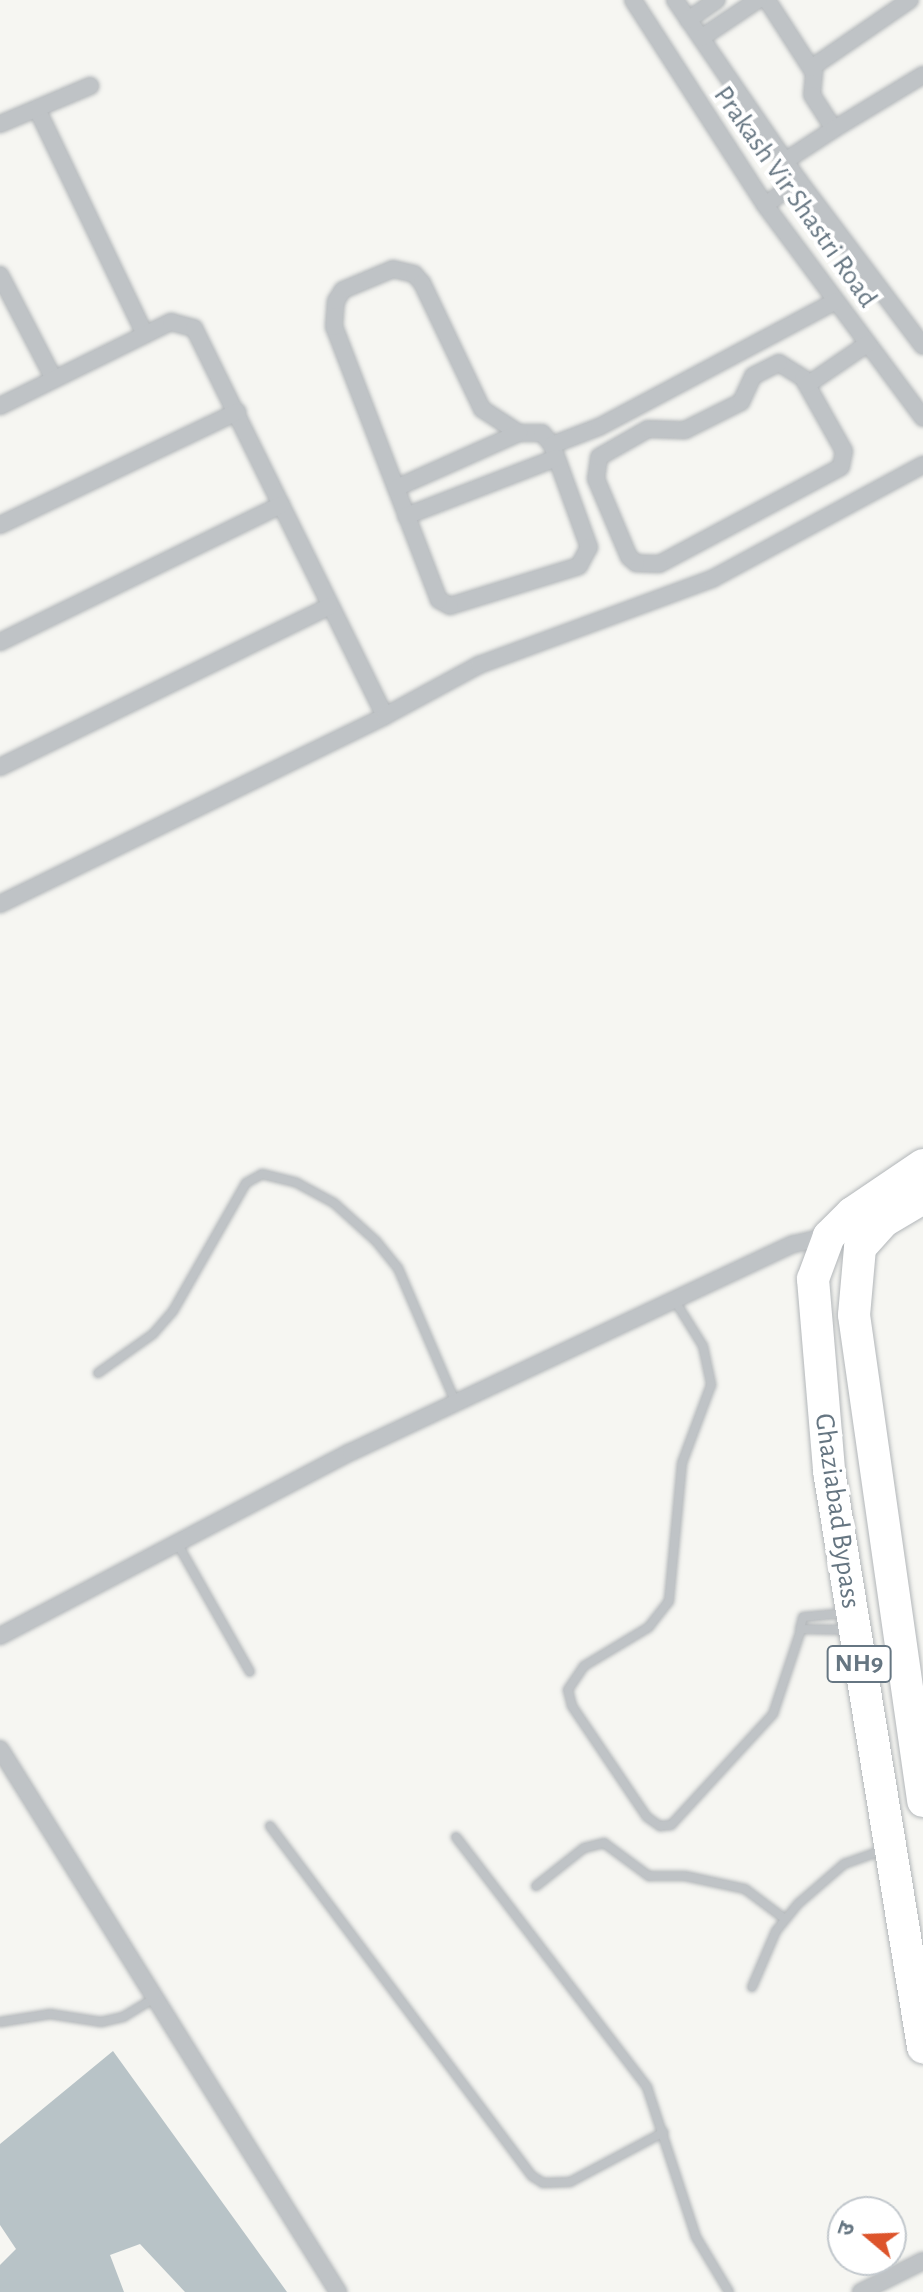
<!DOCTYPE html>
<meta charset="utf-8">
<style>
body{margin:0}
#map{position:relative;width:923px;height:2292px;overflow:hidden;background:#f6f6f2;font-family:"Alegreya Sans","Noto Sans Devanagari",sans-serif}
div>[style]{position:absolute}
.water>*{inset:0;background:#b8c3c7}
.roads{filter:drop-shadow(0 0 2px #b2b6b9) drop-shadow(0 0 2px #b2b6b9)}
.lane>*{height:8px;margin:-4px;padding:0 4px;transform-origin:4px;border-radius:4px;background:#bfc3c6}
.street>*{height:16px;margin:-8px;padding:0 8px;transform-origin:8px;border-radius:8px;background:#bfc3c6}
.highway>*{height:32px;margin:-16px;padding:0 16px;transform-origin:16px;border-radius:16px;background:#fff}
span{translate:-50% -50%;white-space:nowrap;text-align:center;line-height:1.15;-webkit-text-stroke:8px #fff;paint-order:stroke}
.shield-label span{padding:2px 6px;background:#fff;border:2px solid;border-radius:6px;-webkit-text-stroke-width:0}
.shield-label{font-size:26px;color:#667682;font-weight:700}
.street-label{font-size:28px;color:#667682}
.north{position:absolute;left:827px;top:2196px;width:80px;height:80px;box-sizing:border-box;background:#fff;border:2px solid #c2c8cd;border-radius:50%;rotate:289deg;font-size:22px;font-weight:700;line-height:32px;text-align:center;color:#667682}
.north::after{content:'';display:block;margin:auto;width:28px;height:36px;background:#dd542b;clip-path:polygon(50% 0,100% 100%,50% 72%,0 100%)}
</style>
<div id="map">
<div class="water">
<i style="clip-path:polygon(113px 2051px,287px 2292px,185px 2292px,140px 2244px,110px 2255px,124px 2292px,0 2292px,0 2265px,16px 2249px,0 2225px,0 2144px)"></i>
</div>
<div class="roads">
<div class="lane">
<i style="left:675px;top:1301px;width:53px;rotate:58.1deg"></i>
<i style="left:703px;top:1346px;width:40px;rotate:78deg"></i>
<i style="left:711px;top:1385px;width:83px;rotate:110.4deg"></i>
<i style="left:682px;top:1463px;width:139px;rotate:95.4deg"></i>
<i style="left:669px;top:1601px;width:33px;rotate:128deg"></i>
<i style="left:649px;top:1627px;width:76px;rotate:149deg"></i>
<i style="left:584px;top:1666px;width:29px;rotate:124deg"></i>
<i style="left:568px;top:1690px;width:16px;rotate:76deg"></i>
<i style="left:572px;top:1706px;width:134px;rotate:56deg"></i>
<i style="left:647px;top:1817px;width:16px;rotate:35deg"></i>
<i style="left:660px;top:1826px;width:11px;rotate:-5deg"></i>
<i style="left:671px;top:1825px;width:151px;rotate:-47.4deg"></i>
<i style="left:773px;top:1714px;width:89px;rotate:-71.6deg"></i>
<i style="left:98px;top:1373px;width:67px;rotate:-35.3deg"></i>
<i style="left:153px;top:1334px;width:30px;rotate:-49deg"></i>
<i style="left:173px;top:1311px;width:147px;rotate:-60.3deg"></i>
<i style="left:246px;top:1183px;width:18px;rotate:-29deg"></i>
<i style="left:262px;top:1174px;width:36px;rotate:14deg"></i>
<i style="left:297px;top:1183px;width:42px;rotate:28.4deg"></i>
<i style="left:334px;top:1203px;width:57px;rotate:42.1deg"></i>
<i style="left:376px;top:1241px;width:35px;rotate:51deg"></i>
<i style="left:398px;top:1268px;width:147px;rotate:66.8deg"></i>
<i style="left:177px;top:1543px;width:148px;rotate:60.5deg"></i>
<i style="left:846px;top:1613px;width:43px;rotate:174.7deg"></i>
<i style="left:803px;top:1617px;width:12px;rotate:104deg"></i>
<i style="left:800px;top:1629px;width:49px;rotate:1.2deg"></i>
<i style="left:270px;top:1826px;width:437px;rotate:53.2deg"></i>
<i style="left:532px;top:2176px;width:13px;rotate:32deg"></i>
<i style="left:543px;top:2183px;width:27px;rotate:-2deg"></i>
<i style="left:570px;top:2182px;width:106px;rotate:-28deg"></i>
<i style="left:456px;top:1837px;width:315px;rotate:52.6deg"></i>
<i style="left:647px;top:2087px;width:158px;rotate:71.9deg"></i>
<i style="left:696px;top:2237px;width:64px;rotate:59deg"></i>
<i style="left:536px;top:1886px;width:61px;rotate:-38.4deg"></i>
<i style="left:584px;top:1848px;width:21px;rotate:-14deg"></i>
<i style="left:604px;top:1843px;width:56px;rotate:36.3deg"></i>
<i style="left:649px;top:1876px;width:36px"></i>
<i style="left:685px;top:1876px;width:61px;rotate:12.2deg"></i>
<i style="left:745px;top:1889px;width:50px;rotate:36.9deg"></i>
<i style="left:752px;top:1987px;width:61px;rotate:-66.8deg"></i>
<i style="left:776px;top:1931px;width:36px;rotate:-51deg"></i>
<i style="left:799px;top:1903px;width:60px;rotate:-40.9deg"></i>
<i style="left:844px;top:1864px;width:41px;rotate:-19.7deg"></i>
<i style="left:0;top:2022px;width:51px;rotate:-9.1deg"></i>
<i style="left:50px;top:2014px;width:52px;rotate:8.9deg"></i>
<i style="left:101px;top:2022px;width:23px;rotate:-13deg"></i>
<i style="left:123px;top:2017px;width:39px;rotate:-31deg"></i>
</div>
<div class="street">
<i style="left:633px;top:0;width:244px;rotate:57.2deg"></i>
<i style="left:765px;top:205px;width:265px;rotate:53.4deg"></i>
<i style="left:675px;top:0;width:219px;rotate:55.6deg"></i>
<i style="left:799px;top:181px;width:206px;rotate:53.1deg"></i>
<i style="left:767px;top:0;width:87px;rotate:57.2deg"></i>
<i style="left:814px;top:73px;width:22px;rotate:95deg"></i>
<i style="left:812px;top:95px;width:40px;rotate:57.1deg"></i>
<i style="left:834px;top:129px;width:59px;rotate:146.9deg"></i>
<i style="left:688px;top:20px;width:35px;rotate:-35deg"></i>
<i style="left:701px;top:38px;width:69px;rotate:-33.7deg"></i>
<i style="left:811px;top:68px;width:120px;rotate:-34.5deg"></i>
<i style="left:37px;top:109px;width:250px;rotate:64.4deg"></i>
<i style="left:0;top:124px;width:98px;rotate:-22.9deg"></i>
<i style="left:834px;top:129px;width:104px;rotate:-31.2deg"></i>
<i style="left:765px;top:205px;width:42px;rotate:-35.2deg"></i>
<i style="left:393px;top:269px;width:22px;rotate:13deg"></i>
<i style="left:414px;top:274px;width:12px;rotate:48deg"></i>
<i style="left:422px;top:283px;width:140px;rotate:64.5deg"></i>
<i style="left:482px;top:409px;width:44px;rotate:33deg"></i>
<i style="left:519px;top:433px;width:23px"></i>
<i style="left:542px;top:433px;width:16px;rotate:50deg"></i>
<i style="left:552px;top:445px;width:109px;rotate:70.1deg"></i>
<i style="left:589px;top:547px;width:21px;rotate:118deg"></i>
<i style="left:579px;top:566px;width:135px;rotate:162.8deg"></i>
<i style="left:450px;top:606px;width:13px;rotate:-151deg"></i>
<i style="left:439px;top:600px;width:292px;rotate:-111deg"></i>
<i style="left:334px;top:327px;width:26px;rotate:-86deg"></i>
<i style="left:336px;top:301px;width:13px;rotate:-58deg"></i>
<i style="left:343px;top:290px;width:54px;rotate:-22.8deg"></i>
<i style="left:0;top:275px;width:117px;rotate:62.6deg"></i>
<i style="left:779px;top:363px;width:28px;rotate:32deg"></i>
<i style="left:803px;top:378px;width:84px;rotate:60.7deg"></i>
<i style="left:844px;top:451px;width:16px;rotate:101deg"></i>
<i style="left:841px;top:467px;width:206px;rotate:151.9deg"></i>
<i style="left:659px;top:564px;width:23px;rotate:-178deg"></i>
<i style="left:636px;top:563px;width:9px;rotate:-139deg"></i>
<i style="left:629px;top:557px;width:85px;rotate:-112.9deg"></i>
<i style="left:596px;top:479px;width:22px;rotate:-82deg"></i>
<i style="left:599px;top:457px;width:56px;rotate:-29.7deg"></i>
<i style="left:648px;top:429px;width:37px;rotate:2deg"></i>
<i style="left:685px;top:430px;width:63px;rotate:-26.6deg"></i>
<i style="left:741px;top:402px;width:29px;rotate:-65deg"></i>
<i style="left:753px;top:376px;width:29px;rotate:-27deg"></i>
<i style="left:807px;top:385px;width:73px;rotate:-34.3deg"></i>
<i style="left:0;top:406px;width:191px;rotate:-26.2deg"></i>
<i style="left:171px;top:322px;width:24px;rotate:15deg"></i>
<i style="left:194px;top:328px;width:432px;rotate:63.8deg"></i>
<i style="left:552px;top:445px;width:50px;rotate:-21deg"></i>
<i style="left:599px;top:427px;width:268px;rotate:-28deg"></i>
<i style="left:396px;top:488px;width:135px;rotate:-24.1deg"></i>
<i style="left:406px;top:516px;width:161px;rotate:-21.1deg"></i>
<i style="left:0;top:525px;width:263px;rotate:-25.5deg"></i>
<i style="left:0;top:642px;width:313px;rotate:-26deg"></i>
<i style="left:0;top:767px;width:367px;rotate:-26deg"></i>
<i style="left:0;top:904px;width:428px;rotate:-26deg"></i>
<i style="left:385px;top:716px;width:107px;rotate:-28.5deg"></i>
<i style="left:479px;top:665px;width:248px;rotate:-20.3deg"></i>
<i style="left:712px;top:579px;width:240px;rotate:-28.4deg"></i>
<i style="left:0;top:1636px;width:396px;rotate:-27.7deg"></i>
<i style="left:351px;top:1452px;width:489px;rotate:-25.2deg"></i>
<i style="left:794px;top:1244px;width:36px;rotate:-13deg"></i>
<i style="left:0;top:1749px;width:640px;rotate:58.1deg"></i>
<i style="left:861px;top:2292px;width:69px;rotate:-26.6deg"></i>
</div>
<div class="highway">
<i style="left:923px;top:1165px;width:86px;rotate:145.9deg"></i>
<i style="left:852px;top:1213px;width:33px;rotate:135deg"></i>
<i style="left:829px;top:1236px;width:46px;rotate:110.4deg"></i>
<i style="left:813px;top:1279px;width:193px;rotate:85.2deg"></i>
<i style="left:829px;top:1471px;width:584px;rotate:80.73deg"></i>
<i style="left:923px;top:1198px;width:45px;rotate:149.5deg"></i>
<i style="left:884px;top:1221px;width:36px;rotate:132deg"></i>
<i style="left:860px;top:1248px;width:67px;rotate:95.1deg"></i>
<i style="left:854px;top:1315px;width:491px;rotate:81.9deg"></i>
</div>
</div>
<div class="shield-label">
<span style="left:859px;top:1664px">NH9</span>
</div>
<div class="street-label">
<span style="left:795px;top:197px;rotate:55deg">Prakash Vir Shastri Road</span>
<span style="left:837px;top:1511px;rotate:82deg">Ghaziabad Bypass</span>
</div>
<div class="north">उ</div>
</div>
